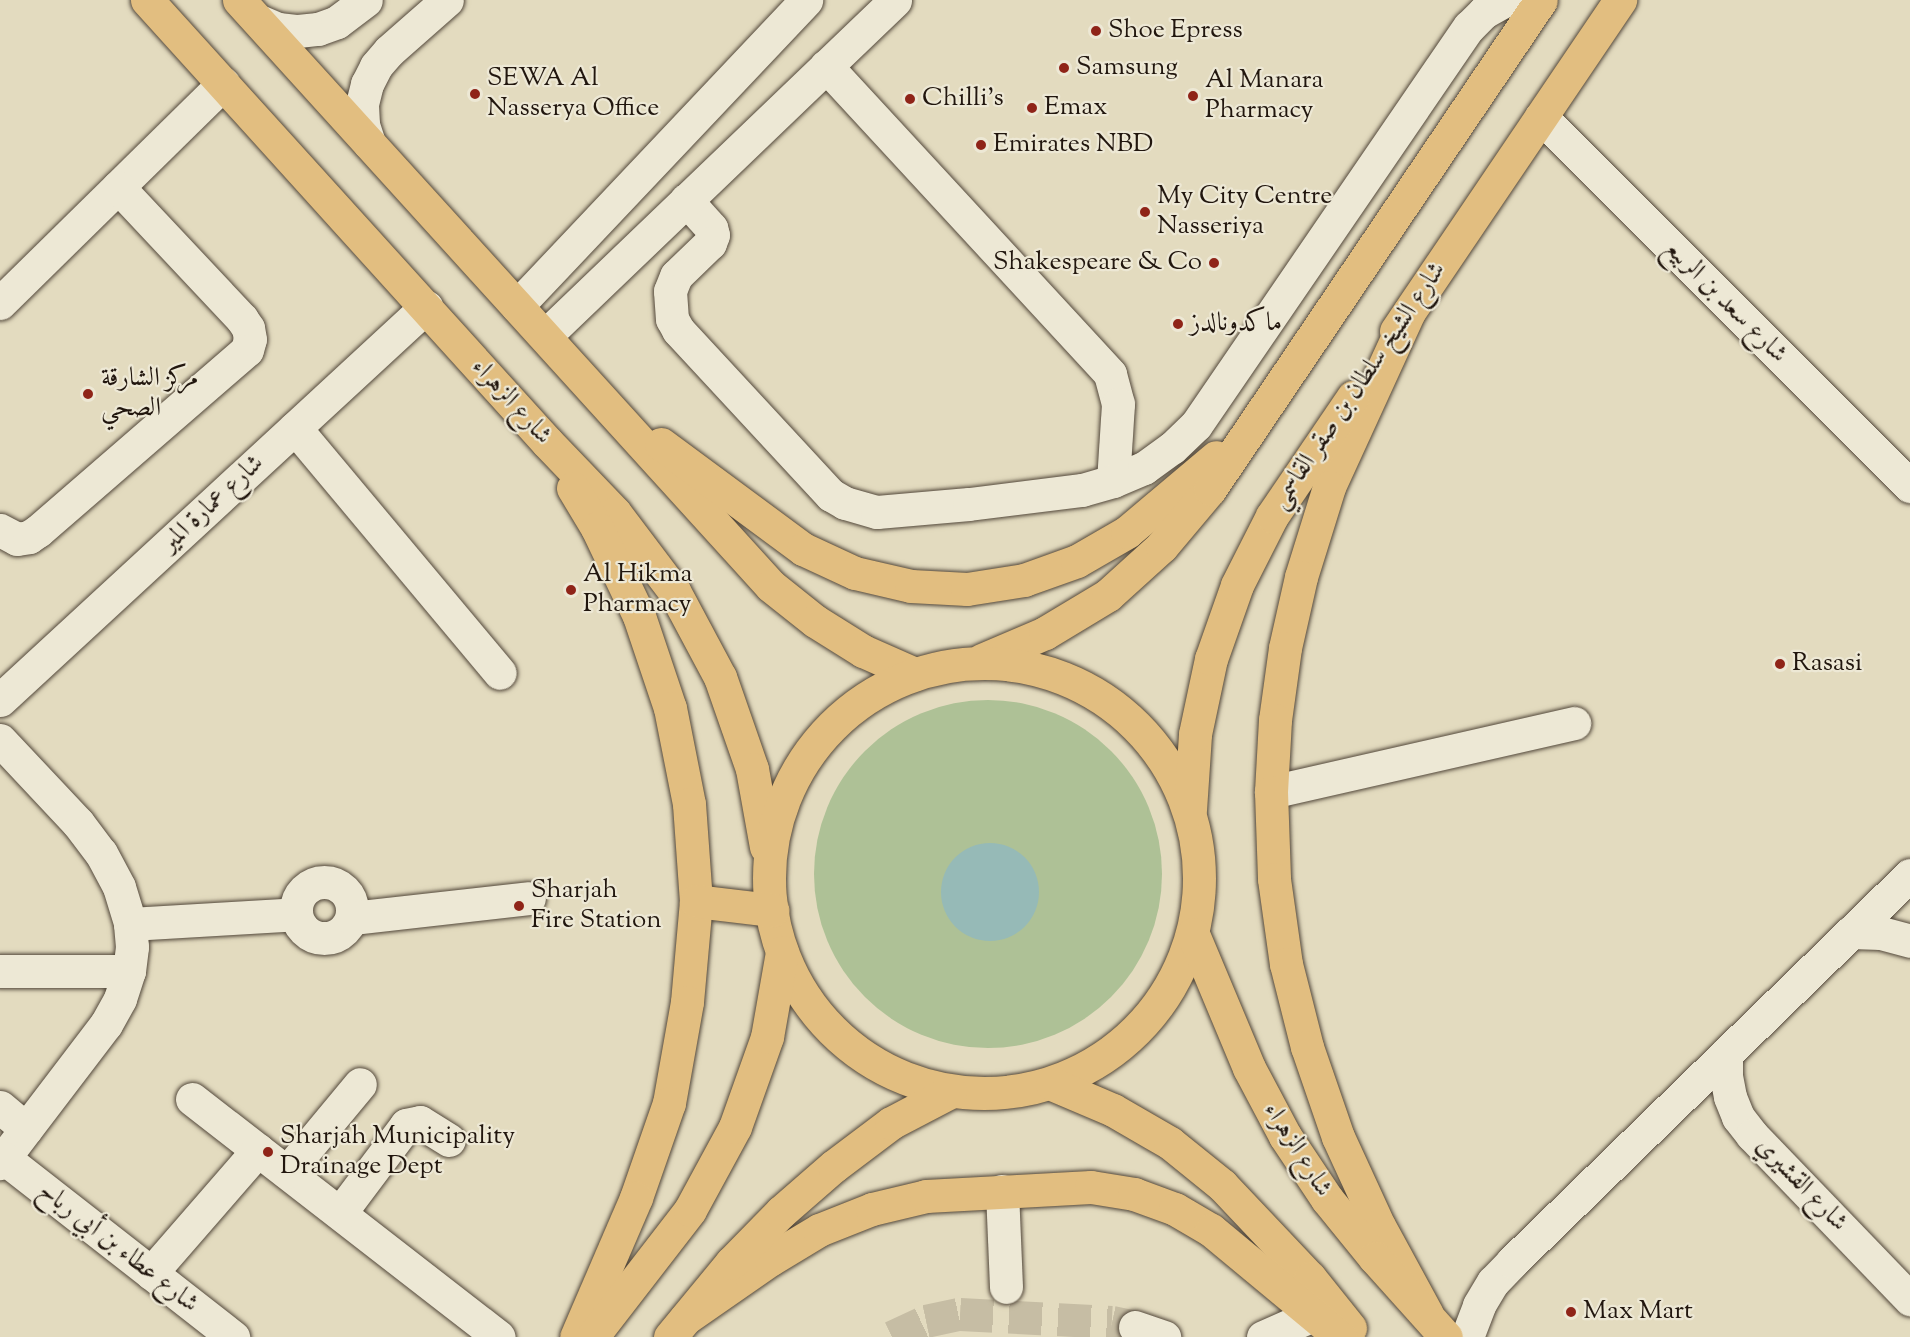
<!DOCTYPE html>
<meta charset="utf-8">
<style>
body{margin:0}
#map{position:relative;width:1910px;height:1337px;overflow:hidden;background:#e3dbbf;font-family:"Sorts Mill Goudy",Amiri,serif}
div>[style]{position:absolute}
.green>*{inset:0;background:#aec196}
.round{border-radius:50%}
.water>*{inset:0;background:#96bab7}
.minor-tunnel>*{height:33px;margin-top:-16.5px;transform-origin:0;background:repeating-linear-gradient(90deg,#c6bda4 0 33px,transparent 0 49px)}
.roads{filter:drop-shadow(0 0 2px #52473a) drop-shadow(0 0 2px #52473a)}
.minor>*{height:33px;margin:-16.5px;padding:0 16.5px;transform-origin:16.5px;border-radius:16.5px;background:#ede8d5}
.minor>.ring{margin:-16.5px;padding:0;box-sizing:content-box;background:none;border:33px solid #ede8d5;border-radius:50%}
.major>*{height:33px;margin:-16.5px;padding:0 16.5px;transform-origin:16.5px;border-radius:16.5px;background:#e2be80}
.major>.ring{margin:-16.5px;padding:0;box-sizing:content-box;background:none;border:33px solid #e2be80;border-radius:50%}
.dots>*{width:16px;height:16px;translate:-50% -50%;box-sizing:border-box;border:3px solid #ede8d5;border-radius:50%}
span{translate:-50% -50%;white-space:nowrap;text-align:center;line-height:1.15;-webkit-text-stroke:4.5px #ede8d5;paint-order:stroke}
.poi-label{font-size:26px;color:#21160e}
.left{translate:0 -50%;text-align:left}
.right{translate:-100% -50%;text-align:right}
.street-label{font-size:26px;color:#21160e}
</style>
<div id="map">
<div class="green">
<i class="round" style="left:814px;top:700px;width:348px;height:348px"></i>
</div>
<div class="water">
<i class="round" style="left:941px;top:843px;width:98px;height:98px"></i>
</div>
<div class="minor-tunnel">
<i style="left:892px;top:1337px;width:38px;rotate:-25deg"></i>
<i style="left:926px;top:1321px;width:35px;rotate:-12deg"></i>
<i style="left:960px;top:1314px;width:152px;rotate:3deg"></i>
<i style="left:1112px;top:1322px;width:24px;rotate:12deg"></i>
</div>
<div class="roads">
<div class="minor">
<i style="left:259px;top:21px;width:21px;rotate:23deg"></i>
<i style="left:278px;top:29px;width:20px;rotate:6deg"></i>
<i style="left:298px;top:31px;width:20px;rotate:-6deg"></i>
<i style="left:318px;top:29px;width:20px;rotate:-20deg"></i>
<i style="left:337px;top:22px;width:36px;rotate:-37deg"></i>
<i style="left:826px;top:66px;width:419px;rotate:47.3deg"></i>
<i style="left:1110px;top:374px;width:31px;rotate:75deg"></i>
<i style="left:1118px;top:404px;width:77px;rotate:93.7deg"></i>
<i style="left:1541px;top:117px;width:522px;rotate:45deg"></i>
<i style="left:369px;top:143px;width:20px;rotate:-108deg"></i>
<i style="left:363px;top:124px;width:20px;rotate:-93deg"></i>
<i style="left:362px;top:104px;width:21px;rotate:-76deg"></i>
<i style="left:367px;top:84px;width:20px;rotate:-63deg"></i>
<i style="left:376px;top:66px;width:20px;rotate:-49deg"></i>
<i style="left:389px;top:51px;width:77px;rotate:-41.3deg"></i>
<i style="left:686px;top:200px;width:38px;rotate:48deg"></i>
<i style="left:711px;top:228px;width:7px;rotate:74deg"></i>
<i style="left:713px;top:235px;width:9px;rotate:111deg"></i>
<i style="left:710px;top:243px;width:47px;rotate:135.9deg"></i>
<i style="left:676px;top:276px;width:16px;rotate:112deg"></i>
<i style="left:670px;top:291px;width:28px;rotate:86deg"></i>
<i style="left:672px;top:319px;width:13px;rotate:61deg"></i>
<i style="left:678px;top:330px;width:225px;rotate:47.2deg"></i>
<i style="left:831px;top:495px;width:16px;rotate:30deg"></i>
<i style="left:845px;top:503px;width:33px;rotate:16deg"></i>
<i style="left:877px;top:512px;width:92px;rotate:-5deg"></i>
<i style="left:969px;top:504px;width:114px;rotate:-7.1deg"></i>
<i style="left:1082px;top:490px;width:32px;rotate:-16deg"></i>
<i style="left:1113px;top:481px;width:34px;rotate:-23deg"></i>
<i style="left:1144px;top:468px;width:34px;rotate:-36deg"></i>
<i style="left:1172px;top:448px;width:33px;rotate:-44deg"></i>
<i style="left:1196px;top:425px;width:483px;rotate:-55.6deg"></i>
<i style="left:1469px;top:27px;width:21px;rotate:-45deg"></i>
<i style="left:1484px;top:12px;width:25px;rotate:-29deg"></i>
<i style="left:0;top:303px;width:313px;rotate:-44.5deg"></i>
<i style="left:517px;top:306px;width:421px;rotate:-46.6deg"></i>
<i style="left:545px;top:336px;width:485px;rotate:-43.8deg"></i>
<i style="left:295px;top:428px;width:319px;rotate:50.1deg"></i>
<i style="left:0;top:530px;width:19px;rotate:28deg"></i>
<i style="left:17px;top:539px;width:12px;rotate:-9deg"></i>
<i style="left:29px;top:537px;width:11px;rotate:-34deg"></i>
<i style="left:38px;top:531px;width:276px;rotate:-40.9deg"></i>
<i style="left:247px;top:350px;width:11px;rotate:-75deg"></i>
<i style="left:250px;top:339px;width:11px;rotate:-100deg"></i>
<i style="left:248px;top:328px;width:11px;rotate:-124deg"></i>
<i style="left:242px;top:319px;width:181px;rotate:-133.2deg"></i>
<i style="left:0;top:700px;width:580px;rotate:-42.69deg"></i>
<i style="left:0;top:740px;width:114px;rotate:46.8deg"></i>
<i style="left:78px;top:823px;width:38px;rotate:53deg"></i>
<i style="left:101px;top:853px;width:38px;rotate:62deg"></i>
<i style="left:119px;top:887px;width:39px;rotate:73deg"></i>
<i style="left:130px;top:924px;width:23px;rotate:85deg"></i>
<i style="left:132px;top:947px;width:24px;rotate:97deg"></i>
<i style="left:129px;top:971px;width:29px;rotate:108deg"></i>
<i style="left:120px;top:999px;width:29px;rotate:119deg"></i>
<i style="left:106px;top:1024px;width:175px;rotate:127.3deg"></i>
<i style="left:1271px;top:792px;width:311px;rotate:-12.8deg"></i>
<i class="ring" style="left:296px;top:882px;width:23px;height:23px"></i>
<i style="left:352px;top:918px;width:178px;rotate:-6.4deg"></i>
<i style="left:130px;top:924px;width:166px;rotate:-3.4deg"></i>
<i style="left:1851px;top:932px;width:30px;rotate:2deg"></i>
<i style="left:1881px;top:933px;width:30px;rotate:15deg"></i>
<i style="left:0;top:971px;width:129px"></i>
<i style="left:1726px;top:1054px;width:22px;rotate:90deg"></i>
<i style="left:1726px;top:1076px;width:21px;rotate:79deg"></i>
<i style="left:1730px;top:1097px;width:22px;rotate:68deg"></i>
<i style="left:1738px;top:1117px;width:23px;rotate:52deg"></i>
<i style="left:1752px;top:1135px;width:228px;rotate:46.1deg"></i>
<i style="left:192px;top:1099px;width:388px;rotate:37.8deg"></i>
<i style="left:0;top:1107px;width:34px;rotate:40deg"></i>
<i style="left:4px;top:1158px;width:291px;rotate:38deg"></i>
<i style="left:287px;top:1172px;width:114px;rotate:-50.3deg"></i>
<i style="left:1002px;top:1191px;width:96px;rotate:87.6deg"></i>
<i style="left:340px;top:1213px;width:110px;rotate:-53.1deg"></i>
<i style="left:406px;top:1125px;width:14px;rotate:-12deg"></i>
<i style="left:420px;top:1122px;width:34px;rotate:32deg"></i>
<i style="left:151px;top:1273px;width:163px;rotate:-49deg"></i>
<i style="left:1135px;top:1327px;width:31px;rotate:19deg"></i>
<i style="left:1263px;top:1337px;width:55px;rotate:-23.7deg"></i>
<i style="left:1467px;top:1337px;width:34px;rotate:-69deg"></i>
<i style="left:1479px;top:1305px;width:27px;rotate:-59deg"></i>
<i style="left:1493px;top:1282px;width:28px;rotate:-46deg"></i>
<i style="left:1512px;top:1262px;width:555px;rotate:-44.2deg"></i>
</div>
<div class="major">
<i style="left:147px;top:0;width:596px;rotate:47.86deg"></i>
<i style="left:547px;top:442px;width:98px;rotate:46.2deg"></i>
<i style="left:615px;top:513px;width:98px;rotate:52.9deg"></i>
<i style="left:674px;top:591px;width:98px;rotate:61.9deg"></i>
<i style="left:720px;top:677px;width:97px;rotate:70.8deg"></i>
<i style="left:752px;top:769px;width:79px;rotate:79.8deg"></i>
<i style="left:239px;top:0;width:791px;rotate:47.77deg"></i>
<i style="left:771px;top:586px;width:56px;rotate:38.5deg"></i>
<i style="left:815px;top:621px;width:57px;rotate:32deg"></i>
<i style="left:863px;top:651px;width:57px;rotate:23.9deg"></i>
<i style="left:1409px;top:312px;width:192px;rotate:114.6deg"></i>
<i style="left:1329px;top:487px;width:94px;rotate:107.3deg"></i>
<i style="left:1301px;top:577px;width:73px;rotate:102.7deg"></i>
<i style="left:1285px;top:648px;width:73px;rotate:97.9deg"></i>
<i style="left:1275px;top:720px;width:72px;rotate:93.2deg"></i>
<i style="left:1271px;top:792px;width:87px;rotate:88deg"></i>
<i style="left:1274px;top:879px;width:86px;rotate:82deg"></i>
<i style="left:1286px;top:964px;width:86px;rotate:75.8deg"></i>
<i style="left:1307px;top:1047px;width:95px;rotate:71deg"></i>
<i style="left:1338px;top:1137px;width:98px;rotate:65.3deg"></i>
<i style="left:1379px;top:1226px;width:100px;rotate:61.4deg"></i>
<i style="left:1396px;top:331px;width:400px;rotate:-55.9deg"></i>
<i style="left:661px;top:444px;width:177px;rotate:36.5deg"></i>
<i style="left:803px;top:549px;width:57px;rotate:24.8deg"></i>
<i style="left:855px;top:573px;width:57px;rotate:13.1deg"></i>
<i style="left:911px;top:586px;width:56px;rotate:3.1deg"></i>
<i style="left:967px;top:589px;width:58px;rotate:-9deg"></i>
<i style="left:1024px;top:580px;width:56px;rotate:-19.7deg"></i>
<i style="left:1077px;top:561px;width:58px;rotate:-30.1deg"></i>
<i style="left:1127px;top:532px;width:116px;rotate:-40.1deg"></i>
<i style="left:573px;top:488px;width:47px;rotate:59deg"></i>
<i style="left:597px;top:528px;width:98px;rotate:64.5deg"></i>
<i style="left:639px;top:616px;width:97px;rotate:71.4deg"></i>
<i style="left:670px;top:708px;width:98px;rotate:78.8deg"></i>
<i style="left:689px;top:804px;width:97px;rotate:85.9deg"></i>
<i style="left:696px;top:901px;width:101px;rotate:95.1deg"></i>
<i style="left:687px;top:1002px;width:103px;rotate:100.1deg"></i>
<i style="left:669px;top:1103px;width:101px;rotate:109.2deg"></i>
<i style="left:636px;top:1198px;width:151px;rotate:113.3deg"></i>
<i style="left:982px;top:660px;width:69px;rotate:-23.2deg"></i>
<i style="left:1045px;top:633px;width:74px;rotate:-31.1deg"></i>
<i style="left:1108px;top:595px;width:73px;rotate:-42.2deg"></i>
<i style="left:1162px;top:546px;width:75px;rotate:-49.9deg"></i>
<i style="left:1210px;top:489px;width:590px;rotate:-55.91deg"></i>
<i class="ring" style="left:769px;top:663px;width:397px;height:397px"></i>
<i style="left:1190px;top:810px;width:76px;rotate:-86.2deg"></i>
<i style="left:1195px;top:734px;width:77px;rotate:-78deg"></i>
<i style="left:1211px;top:659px;width:78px;rotate:-70.6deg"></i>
<i style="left:1237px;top:585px;width:77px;rotate:-63.1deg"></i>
<i style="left:1272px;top:516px;width:144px;rotate:-55.8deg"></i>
<i style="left:696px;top:901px;width:77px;rotate:6.8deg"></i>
<i style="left:1193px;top:934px;width:145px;rotate:67.3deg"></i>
<i style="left:1249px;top:1068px;width:77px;rotate:62.1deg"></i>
<i style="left:1285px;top:1136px;width:76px;rotate:56.3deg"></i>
<i style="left:1327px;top:1199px;width:76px;rotate:50.9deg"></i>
<i style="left:1375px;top:1258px;width:106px;rotate:48.1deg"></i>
<i style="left:1052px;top:1084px;width:66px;rotate:23.1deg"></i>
<i style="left:1113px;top:1110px;width:66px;rotate:30.1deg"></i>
<i style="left:1170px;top:1143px;width:67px;rotate:38.9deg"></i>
<i style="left:1222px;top:1185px;width:128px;rotate:46.6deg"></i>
<i style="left:1310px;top:1278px;width:64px;rotate:51.3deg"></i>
<i style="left:686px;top:1318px;width:103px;rotate:-34.8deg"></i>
<i style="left:771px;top:1259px;width:56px;rotate:-31.1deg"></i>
<i style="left:819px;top:1230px;width:57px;rotate:-21.6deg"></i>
<i style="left:872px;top:1209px;width:56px;rotate:-13.5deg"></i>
<i style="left:926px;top:1196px;width:165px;rotate:-3.1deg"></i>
<i style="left:1091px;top:1187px;width:44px;rotate:9.2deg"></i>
<i style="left:1134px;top:1194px;width:44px;rotate:20.1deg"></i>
<i style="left:1175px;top:1209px;width:42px;rotate:30.3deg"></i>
<i style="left:1211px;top:1230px;width:168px;rotate:39.7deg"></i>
<i style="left:592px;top:1337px;width:160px;rotate:-52.3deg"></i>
<i style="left:690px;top:1210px;width:94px;rotate:-61.5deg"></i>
<i style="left:735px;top:1127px;width:96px;rotate:-70.4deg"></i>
<i style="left:767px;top:1037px;width:86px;rotate:-80deg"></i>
<i style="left:670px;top:1337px;width:96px;rotate:-50.5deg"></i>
<i style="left:731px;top:1263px;width:71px;rotate:-45.6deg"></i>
<i style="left:781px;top:1212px;width:70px;rotate:-41deg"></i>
<i style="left:834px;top:1166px;width:71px;rotate:-37deg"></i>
<i style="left:891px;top:1123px;width:67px;rotate:-27.7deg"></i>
</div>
</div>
<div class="dots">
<i style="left:1096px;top:31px;background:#8f2418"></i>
<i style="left:1064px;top:68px;background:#8f2418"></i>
<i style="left:475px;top:94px;background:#8f2418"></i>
<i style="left:1193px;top:96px;background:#8f2418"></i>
<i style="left:910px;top:99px;background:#8f2418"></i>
<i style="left:1032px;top:108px;background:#8f2418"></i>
<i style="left:981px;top:145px;background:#8f2418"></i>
<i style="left:1145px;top:212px;background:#8f2418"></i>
<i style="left:1214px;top:263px;background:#8f2418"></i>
<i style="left:1178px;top:324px;background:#8f2418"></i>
<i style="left:88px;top:394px;background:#8f2418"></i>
<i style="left:571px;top:590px;background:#8f2418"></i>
<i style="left:1780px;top:664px;background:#8f2418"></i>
<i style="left:519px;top:906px;background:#8f2418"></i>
<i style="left:268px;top:1152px;background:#8f2418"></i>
<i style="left:1571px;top:1312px;background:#8f2418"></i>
</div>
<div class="poi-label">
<span class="left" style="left:1108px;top:31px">Shoe Epress</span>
<span class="left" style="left:1076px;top:68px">Samsung</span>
<span class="left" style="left:487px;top:94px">SEWA Al<br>Nasserya Office</span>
<span class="left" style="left:1205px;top:96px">Al Manara<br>Pharmacy</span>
<span class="left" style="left:922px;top:99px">Chilli's</span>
<span class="left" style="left:1044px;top:108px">Emax</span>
<span class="left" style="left:993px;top:145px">Emirates NBD</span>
<span class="left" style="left:1157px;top:212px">My City Centre<br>Nasseriya</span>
<span class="right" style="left:1202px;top:263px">Shakespeare &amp; Co</span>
<span class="left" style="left:1190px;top:324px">ماكدونالدز</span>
<span class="left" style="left:101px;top:394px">مركز الشارقة<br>الصحي</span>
<span class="left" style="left:583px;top:590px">Al Hikma<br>Pharmacy</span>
<span class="left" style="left:1792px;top:664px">Rasasi</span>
<span class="left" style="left:531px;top:906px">Sharjah<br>Fire Station</span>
<span class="left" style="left:280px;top:1152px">Sharjah Municipality<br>Drainage Dept</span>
<span class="left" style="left:1583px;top:1312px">Max Mart</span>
</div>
<div class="street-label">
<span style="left:1725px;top:302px;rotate:45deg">شارع سعد بن الربيع</span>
<span style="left:1359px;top:386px;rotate:-56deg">شارع الشيخ سلطان بن صقر القاسمي</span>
<span style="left:511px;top:402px;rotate:48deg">شارع الزهراء</span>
<span style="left:213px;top:504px;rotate:-43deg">شارع عمارة المير</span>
<span style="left:1297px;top:1150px;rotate:58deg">شارع الزهراء</span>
<span style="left:1801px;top:1185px;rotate:46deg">شارع القشيري</span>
<span style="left:118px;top:1248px;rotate:38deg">شارع عطاء بن أبي رباح</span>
</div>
</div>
